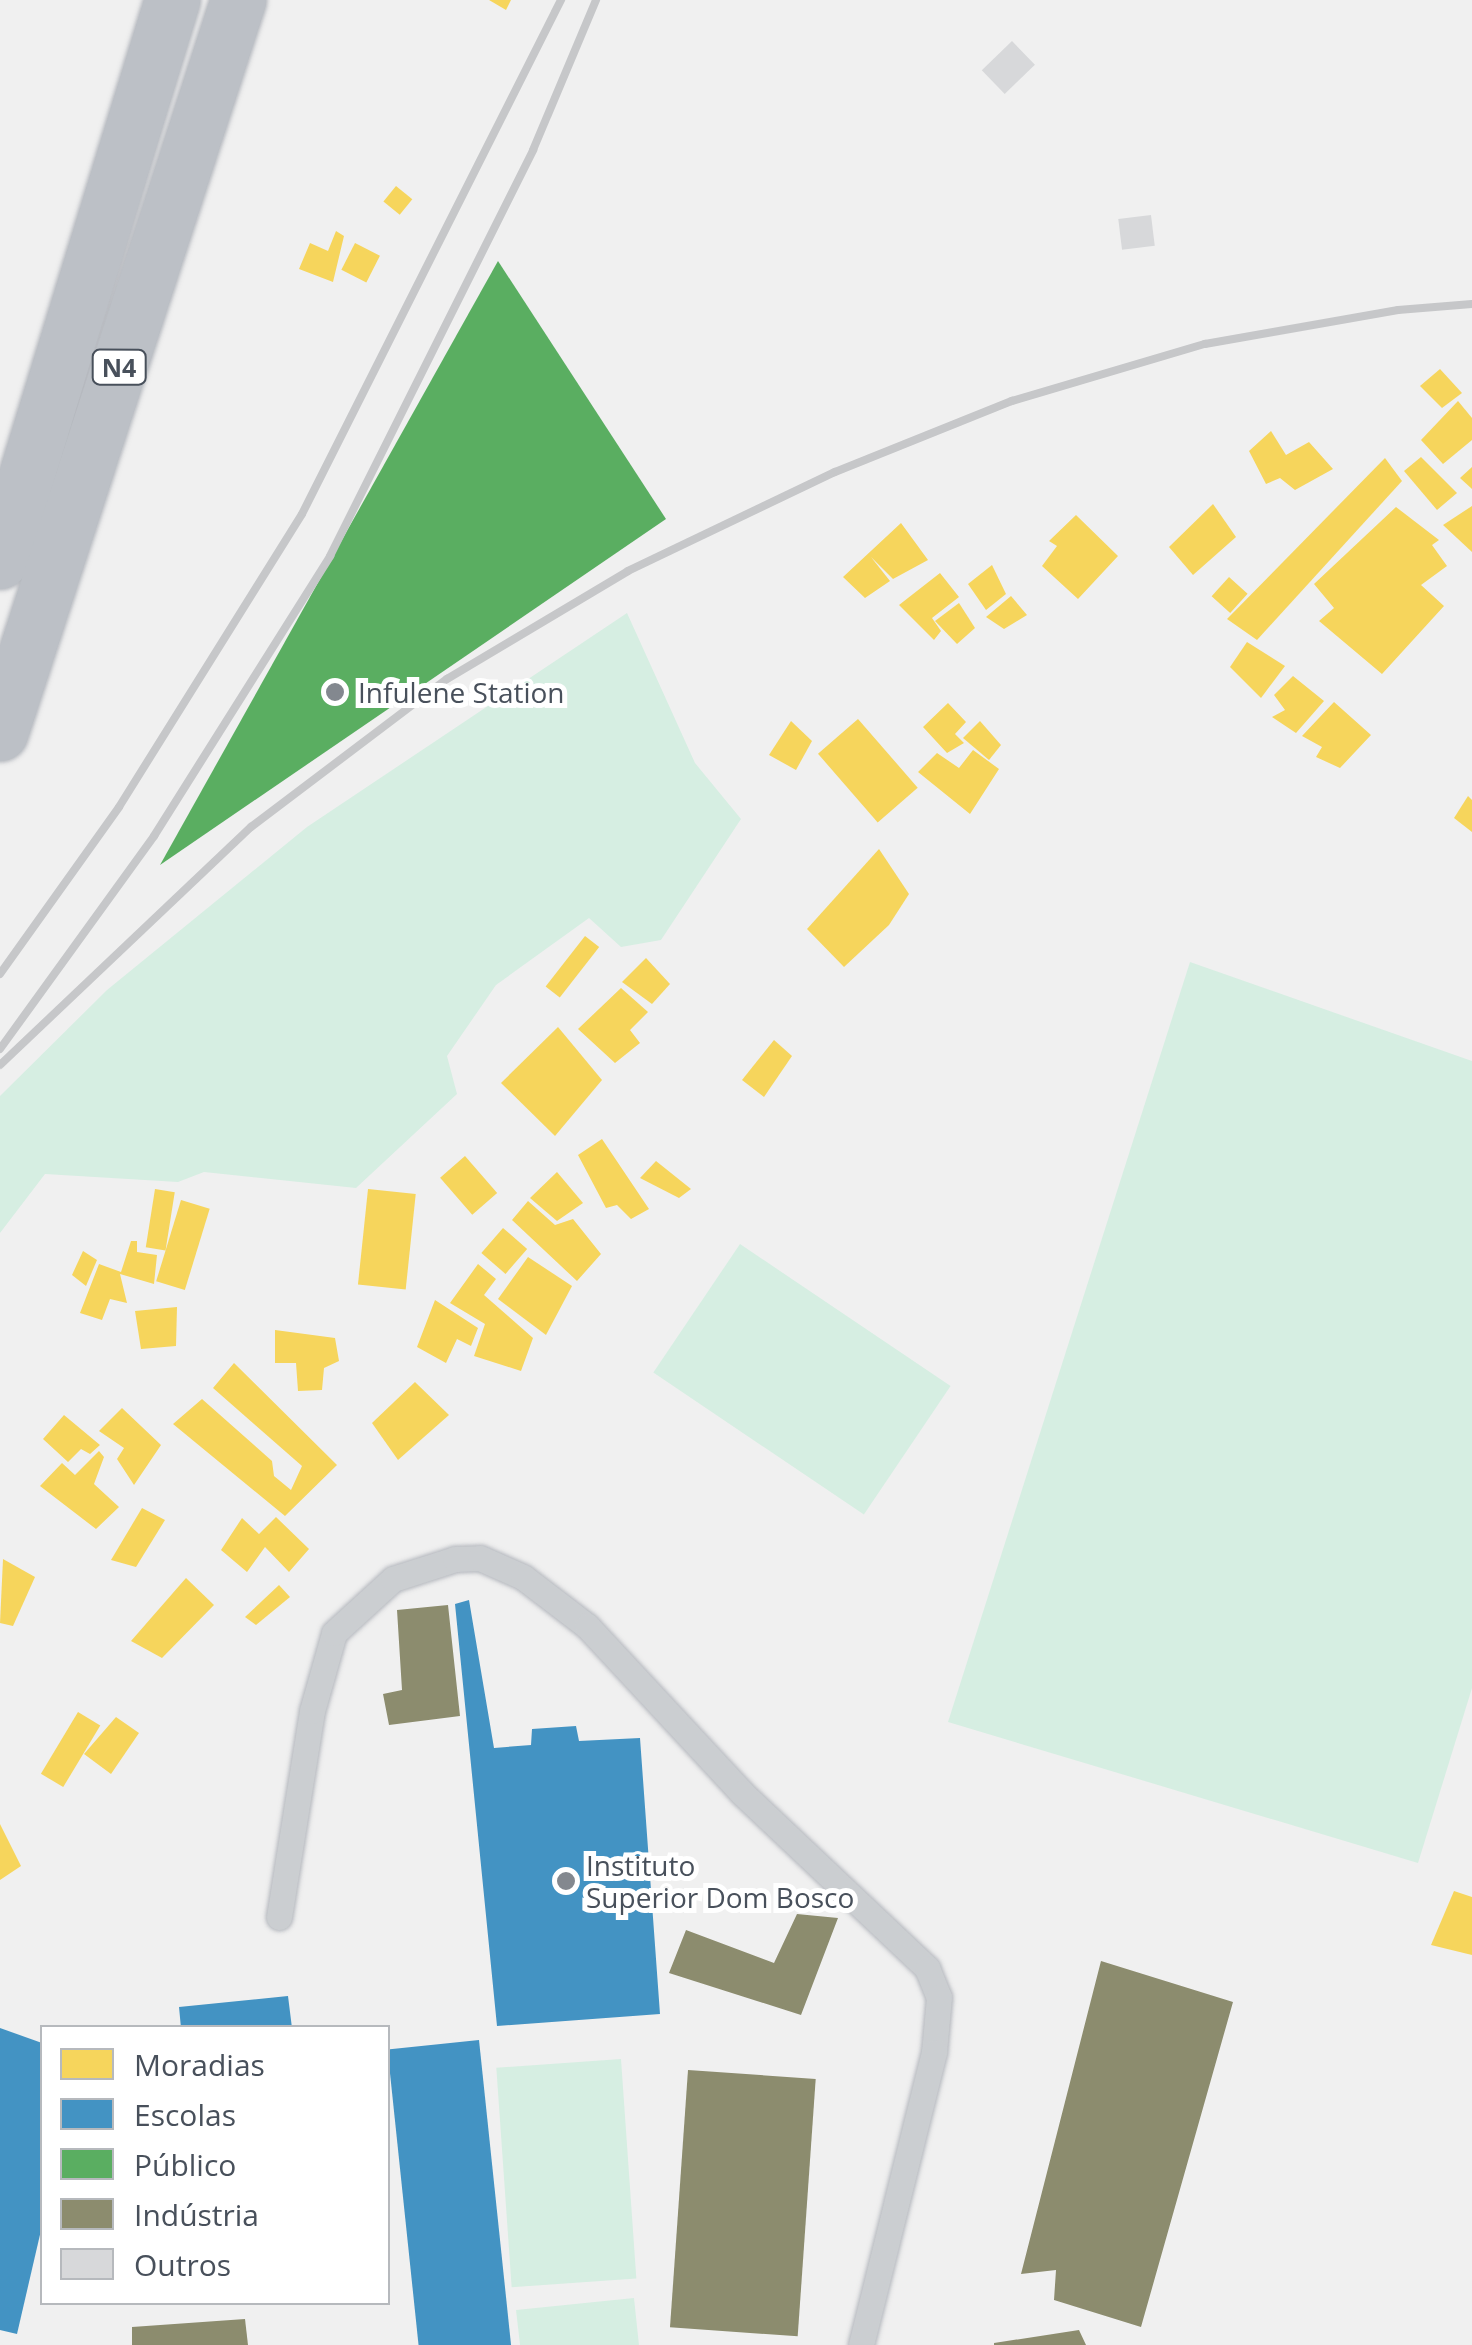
<!DOCTYPE html>
<meta charset="utf-8">
<style>
body{margin:0}
#map{position:relative;width:1472px;height:2345px;overflow:hidden;background:#f0f0f0;font-family:"Open Sans",sans-serif}
div>[style]{position:absolute}
.green>*{inset:0;background:#d6eee2;transform-origin:0 0}
.homes>*{inset:0;background:#f6d55c;transform-origin:0 0}
.schools>*{inset:0;background:#4393c3;transform-origin:0 0}
.public>*{inset:0;background:#5aae61}
.industry>*{inset:0;background:#8c8c6e;transform-origin:0 0}
.building>*{inset:0;background:#d7d8da;transform-origin:0 0}
.roads{filter:drop-shadow(0 0 2px #b5b8be) drop-shadow(0 0 2px #b5b8be)}
.lane>*{height:25px;margin:-12.5px;padding:0 12.5px;transform-origin:12.5px;border-radius:12.5px;background:#cbced1}
.highway>*{height:55px;margin:-27.5px;padding:0 27.5px;transform-origin:27.5px;border-radius:27.5px;background:#bcc0c6}
.rail>*{height:8px;margin:-4px;padding:0 4px;transform-origin:4px;border-radius:4px;background:#c6c7c9}
.dots>*{width:28px;height:28px;translate:-50% -50%;box-sizing:border-box;border:5px solid #fff;border-radius:50%}
span{translate:-50% -50%;white-space:nowrap;text-align:center;line-height:1.15;-webkit-text-stroke:10px #fff;paint-order:stroke}
.shield-label span{padding:2px 8px;background:#fff;border:2px solid;border-radius:8px;-webkit-text-stroke-width:0}
.shield-label{font-size:25px;color:#48505b;font-weight:700}
.poi-label{font-size:28px;color:#48505b}
.left{translate:0 -50%;text-align:left}
.legend{position:absolute;left:40px;top:2025px;width:350px;height:280px;box-sizing:border-box;background:#fff;border:2px solid #b6b9bd;margin:0;padding:12px 18px;list-style:none;font-size:30px;color:#48505b}
.legend li{display:flex;align-items:center;gap:20px;height:50px}
.legend b{width:50px;border:2px solid #b6b9bd}
</style>
<div id="map">
<div class="green">
<i style="clip-path:polygon(627px 613px,695px 763px,741px 819px,661px 940px,621px 947px,589px 918px,496px 985px,447px 1056px,457px 1094px,356px 1188px,204px 1172px,178px 1182px,45px 1174px,0 1233px,0 1096px,107px 990px,307px 827px)"></i>
<i style="clip-path:polygon(1190px 962px,1472px 1061px,1472px 1688px,1418px 1863px,948px 1722px)"></i>
<i style="left:740px;top:1244px;width:254px;height:155px;rotate:34deg"></i>
<i style="left:621px;top:2059px;width:220px;height:125px;rotate:86deg"></i>
<i style="clip-path:polygon(634px 2298px,639px 2345px,520px 2345px,516px 2310px)"></i>
</div>
<div class="homes">
<i style="clip-path:polygon(489px 0,511px 0,506px 10px)"></i>
<i style="left:396px;top:186px;width:21px;height:20px;rotate:39deg"></i>
<i style="clip-path:polygon(336px 231px,344px 236px,333px 282px,299px 269px,310px 243px,328px 251px)"></i>
<i style="left:355px;top:243px;width:28px;height:30px;rotate:27deg"></i>
<i style="clip-path:polygon(1440px 369px,1462px 393px,1442px 408px,1420px 386px)"></i>
<i style="clip-path:polygon(1458px 401px,1472px 418px,1472px 440px,1443px 464px,1421px 440px)"></i>
<i style="clip-path:polygon(1271px 431px,1286px 455px,1309px 442px,1333px 469px,1295px 490px,1280px 478px,1266px 484px,1249px 451px)"></i>
<i style="clip-path:polygon(1421px 457px,1457px 493px,1437px 510px,1404px 471px)"></i>
<i style="clip-path:polygon(1385px 458px,1402px 481px,1257px 640px,1227px 619px)"></i>
<i style="clip-path:polygon(1472px 467px,1472px 489px,1460px 478px)"></i>
<i style="clip-path:polygon(1213px 504px,1236px 537px,1193px 575px,1169px 547px)"></i>
<i style="clip-path:polygon(1472px 506px,1472px 552px,1443px 525px)"></i>
<i style="clip-path:polygon(1396px 507px,1439px 540px,1432px 545px,1447px 566px,1421px 585px,1444px 606px,1382px 674px,1319px 621px,1334px 608px,1314px 584px)"></i>
<i style="clip-path:polygon(1076px 515px,1118px 556px,1078px 599px,1042px 566px,1057px 546px,1049px 541px)"></i>
<i style="clip-path:polygon(901px 523px,928px 560px,893px 579px,871px 557px,890px 581px,865px 598px,843px 577px)"></i>
<i style="clip-path:polygon(992px 565px,1006px 594px,986px 610px,968px 584px)"></i>
<i style="clip-path:polygon(940px 573px,959px 597px,932px 618px,941px 631px,934px 640px,899px 605px)"></i>
<i style="left:1229px;top:577px;width:25px;height:26px;rotate:42deg"></i>
<i style="clip-path:polygon(1011px 596px,1027px 615px,1004px 629px,986px 617px)"></i>
<i style="clip-path:polygon(959px 603px,975px 628px,957px 644px,935px 621px)"></i>
<i style="clip-path:polygon(1247px 642px,1285px 666px,1261px 698px,1230px 667px)"></i>
<i style="clip-path:polygon(1293px 676px,1324px 701px,1296px 733px,1272px 717px,1285px 710px,1274px 695px)"></i>
<i style="clip-path:polygon(1334px 702px,1371px 735px,1340px 768px,1316px 757px,1322px 747px,1302px 736px)"></i>
<i style="clip-path:polygon(948px 703px,966px 722px,955px 734px,964px 743px,947px 753px,923px 727px)"></i>
<i style="left:858px;top:719px;width:91px;height:53px;rotate:49deg"></i>
<i style="clip-path:polygon(791px 721px,812px 741px,796px 770px,769px 755px)"></i>
<i style="clip-path:polygon(980px 721px,1001px 745px,989px 760px,963px 738px)"></i>
<i style="clip-path:polygon(973px 750px,999px 769px,970px 814px,918px 772px,937px 753px,959px 768px)"></i>
<i style="clip-path:polygon(1468px 796px,1472px 800px,1472px 832px,1454px 818px)"></i>
<i style="clip-path:polygon(879px 849px,909px 894px,889px 925px,844px 967px,807px 929px)"></i>
<i style="left:585px;top:936px;width:18px;height:64px;rotate:38deg"></i>
<i style="clip-path:polygon(646px 958px,670px 984px,652px 1004px,622px 982px)"></i>
<i style="clip-path:polygon(621px 988px,648px 1012px,630px 1030px,640px 1043px,615px 1063px,578px 1029px)"></i>
<i style="clip-path:polygon(558px 1027px,602px 1080px,555px 1136px,501px 1083px)"></i>
<i style="clip-path:polygon(774px 1040px,792px 1056px,764px 1097px,742px 1080px)"></i>
<i style="clip-path:polygon(602px 1139px,649px 1209px,631px 1219px,617px 1205px,606px 1208px,578px 1155px)"></i>
<i style="left:465px;top:1156px;width:49px;height:33px;rotate:49deg"></i>
<i style="clip-path:polygon(656px 1161px,691px 1189px,679px 1198px,640px 1178px)"></i>
<i style="clip-path:polygon(557px 1172px,583px 1203px,557px 1221px,530px 1198px)"></i>
<i style="left:155px;top:1189px;width:20px;height:59px;rotate:9deg"></i>
<i style="left:368px;top:1189px;width:48px;height:96px;rotate:6deg"></i>
<i style="left:181px;top:1200px;width:30px;height:85px;rotate:17deg"></i>
<i style="clip-path:polygon(528px 1201px,555px 1225px,573px 1219px,601px 1254px,577px 1281px,512px 1220px)"></i>
<i style="left:503px;top:1228px;width:32px;height:33px;rotate:41deg"></i>
<i style="clip-path:polygon(131px 1241px,137px 1241px,137px 1252px,157px 1255px,154px 1284px,120px 1274px,127px 1303px,110px 1299px,102px 1320px,80px 1313px,99px 1264px,121px 1272px)"></i>
<i style="clip-path:polygon(83px 1251px,97px 1260px,86px 1286px,72px 1275px)"></i>
<i style="clip-path:polygon(528px 1257px,572px 1286px,546px 1335px,498px 1299px)"></i>
<i style="clip-path:polygon(478px 1264px,496px 1279px,484px 1295px,533px 1338px,521px 1371px,474px 1356px,485px 1324px,450px 1303px)"></i>
<i style="clip-path:polygon(435px 1300px,478px 1328px,471px 1346px,457px 1339px,446px 1363px,417px 1347px)"></i>
<i style="clip-path:polygon(177px 1307px,176px 1346px,141px 1349px,135px 1311px)"></i>
<i style="clip-path:polygon(275px 1330px,335px 1338px,339px 1361px,324px 1368px,322px 1390px,298px 1391px,296px 1363px,275px 1363px)"></i>
<i style="clip-path:polygon(234px 1363px,337px 1465px,285px 1516px,173px 1424px,202px 1399px,272px 1461px,274px 1476px,291px 1490px,302px 1466px,213px 1388px)"></i>
<i style="clip-path:polygon(415px 1382px,449px 1415px,398px 1460px,372px 1423px)"></i>
<i style="clip-path:polygon(122px 1408px,161px 1445px,134px 1485px,117px 1459px,124px 1448px,99px 1431px)"></i>
<i style="clip-path:polygon(64px 1415px,100px 1445px,90px 1454px,81px 1449px,68px 1462px,43px 1439px)"></i>
<i style="clip-path:polygon(99px 1451px,104px 1457px,94px 1484px,119px 1507px,96px 1529px,40px 1486px,62px 1463px,75px 1475px)"></i>
<i style="clip-path:polygon(142px 1508px,165px 1520px,136px 1567px,111px 1560px)"></i>
<i style="clip-path:polygon(276px 1517px,309px 1549px,289px 1572px,265px 1547px,247px 1572px,221px 1550px,242px 1518px,259px 1534px)"></i>
<i style="clip-path:polygon(3px 1559px,35px 1577px,13px 1626px,0 1623px)"></i>
<i style="clip-path:polygon(186px 1578px,214px 1605px,162px 1658px,131px 1641px)"></i>
<i style="clip-path:polygon(279px 1585px,290px 1597px,256px 1625px,245px 1617px)"></i>
<i style="left:78px;top:1712px;width:26px;height:72px;rotate:31deg"></i>
<i style="clip-path:polygon(116px 1717px,139px 1733px,111px 1774px,84px 1754px)"></i>
<i style="clip-path:polygon(0 1824px,21px 1866px,0 1880px)"></i>
<i style="clip-path:polygon(1454px 1891px,1472px 1897px,1472px 1955px,1431px 1945px)"></i>
</div>
<div class="schools">
<i style="clip-path:polygon(469px 1600px,494px 1748px,531px 1745px,532px 1729px,576px 1726px,579px 1741px,640px 1738px,660px 2014px,497px 2026px,455px 1604px)"></i>
<i style="clip-path:polygon(288px 1996px,292px 2028px,181px 2028px,179px 2007px)"></i>
<i style="clip-path:polygon(0 2028px,42px 2043px,42px 2226px,17px 2334px,0 2330px)"></i>
<i style="left:479px;top:2040px;width:307px;height:92px;rotate:84deg"></i>
</div>
<div class="public">
<i style="clip-path:polygon(498px 261px,666px 519px,160px 865px)"></i>
</div>
<div class="industry">
<i style="clip-path:polygon(448px 1605px,460px 1716px,389px 1725px,383px 1694px,402px 1690px,397px 1610px)"></i>
<i style="clip-path:polygon(797px 1914px,838px 1918px,801px 2015px,669px 1973px,686px 1930px,774px 1963px)"></i>
<i style="clip-path:polygon(1101px 1961px,1233px 2002px,1141px 2327px,1054px 2300px,1056px 2270px,1021px 2274px)"></i>
<i style="left:688px;top:2070px;width:128px;height:258px;rotate:4deg"></i>
<i style="clip-path:polygon(245px 2319px,248px 2345px,132px 2345px,132px 2327px)"></i>
<i style="clip-path:polygon(1079px 2330px,1086px 2345px,994px 2345px,994px 2343px)"></i>
</div>
<div class="building">
<i style="left:1012px;top:41px;width:33px;height:42px;rotate:46deg"></i>
<i style="left:1151px;top:215px;width:31px;height:33px;rotate:83deg"></i>
</div>
<div class="roads">
<div class="lane">
<i style="left:279px;top:1917px;width:209px;rotate:-80.9deg"></i>
<i style="left:312px;top:1711px;width:81px;rotate:-74.2deg"></i>
<i style="left:334px;top:1633px;width:80px;rotate:-42.5deg"></i>
<i style="left:393px;top:1579px;width:65px;rotate:-17.9deg"></i>
<i style="left:455px;top:1559px;width:25px;rotate:-2deg"></i>
<i style="left:480px;top:1558px;width:47px;rotate:23.8deg"></i>
<i style="left:523px;top:1577px;width:81px;rotate:37.4deg"></i>
<i style="left:587px;top:1626px;width:228px;rotate:47.1deg"></i>
<i style="left:742px;top:1793px;width:255px;rotate:43.4deg"></i>
<i style="left:927px;top:1968px;width:31px;rotate:68deg"></i>
<i style="left:939px;top:1997px;width:55px;rotate:95.2deg"></i>
<i style="left:934px;top:2052px;width:302px;rotate:104deg"></i>
</div>
<div class="highway">
<i style="left:0;top:561px;width:587px;rotate:-72.95deg"></i>
<i style="left:0;top:733px;width:771px;rotate:-72.01deg"></i>
</div>
</div>
<div class="rail">
<i style="left:0;top:974px;width:205px;rotate:-54.5deg"></i>
<i style="left:119px;top:807px;width:345px;rotate:-58deg"></i>
<i style="left:302px;top:514px;width:576px;rotate:-63.26deg"></i>
<i style="left:0;top:1049px;width:263px;rotate:-54.1deg"></i>
<i style="left:154px;top:836px;width:331px;rotate:-57.8deg"></i>
<i style="left:330px;top:556px;width:454px;rotate:-63.4deg"></i>
<i style="left:533px;top:150px;width:163px;rotate:-67.2deg"></i>
<i style="left:0;top:1065px;width:346px;rotate:-43.5deg"></i>
<i style="left:251px;top:827px;width:246px;rotate:-37.1deg"></i>
<i style="left:447px;top:679px;width:211px;rotate:-30.8deg"></i>
<i style="left:628px;top:571px;width:229px;rotate:-25.6deg"></i>
<i style="left:835px;top:472px;width:191px;rotate:-21.9deg"></i>
<i style="left:1012px;top:401px;width:201px;rotate:-16.5deg"></i>
<i style="left:1205px;top:344px;width:196px;rotate:-10deg"></i>
<i style="left:1398px;top:310px;width:74px;rotate:-4.6deg"></i>
</div>
<div class="dots">
<i style="left:335px;top:692px;background:#83888f"></i>
<i style="left:566px;top:1881px;background:#83888f"></i>
</div>
<div class="shield-label">
<span style="left:119px;top:367px">N4</span>
</div>
<div class="poi-label">
<span class="left" style="left:358px;top:692px">Infulene Station</span>
<span class="left" style="left:586px;top:1881px">Instituto<br>Superior Dom Bosco</span>
</div>
<ul class="legend">
<li><b style="height:28px;background:#f6d55c"></b>Moradias</li>
<li><b style="height:28px;background:#4393c3"></b>Escolas</li>
<li><b style="height:28px;background:#5aae61"></b>Público</li>
<li><b style="height:28px;background:#8c8c6e"></b>Indústria</li>
<li><b style="height:28px;background:#d7d8da"></b>Outros</li>
</ul>
</div>
